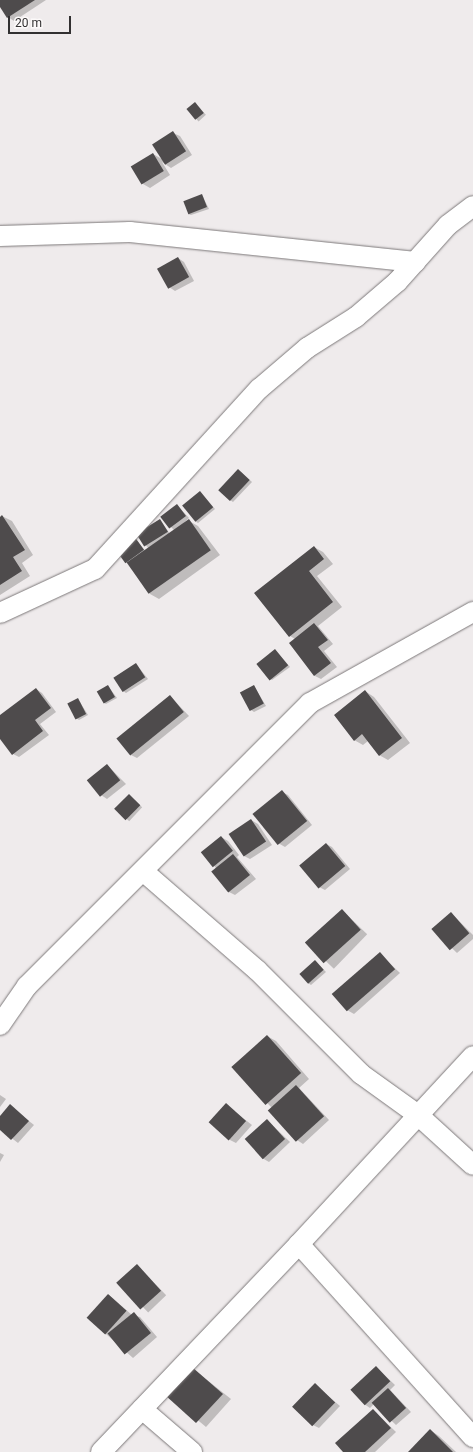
<!DOCTYPE html>
<style>
body{margin:0}
#map{position:relative;width:473px;height:1452px;overflow:hidden;background:#efebec;font-family:Roboto,sans-serif}
div>[style]{position:absolute}
.shadow>*{inset:0;background:#0003;transform-origin:0 0}
.building>*{inset:0;background:#4e4b4c;transform-origin:0 0}
.roads{filter:drop-shadow(0 0 1px #7c7879) drop-shadow(0 0 1px #7c7879)}
.street>*{height:20px;margin:-10px;padding:0 10px;transform-origin:10px;border-radius:10px;background:#fff}
span{translate:-50% -50%;white-space:nowrap;text-align:center;line-height:1.15;-webkit-text-stroke:4px #fcf9f9;paint-order:stroke}
.scale{position:absolute;left:8px;top:16px;width:63px;height:18px;box-sizing:border-box;border:2px solid #323031;border-top:0;padding-left:5px;font-size:12px;line-height:14px;white-space:nowrap;color:#323031;-webkit-text-stroke:3px #fcf9f9;paint-order:stroke}
</style>
<div id="map">
<div class="shadow">
<i style="clip-path:polygon(0 0,46px 0,14px 21px,8px 17px,0 5px)"></i>
<i style="left:195px;top:103px;width:16px;height:10px;rotate:47deg"></i>
<i style="clip-path:polygon(173px 133px,180px 136px,192px 155px,171px 168px,162px 162px,170px 175px,150px 188px,143px 184px,153px 154px,162px 159px)"></i>
<i style="clip-path:polygon(202px 195px,209px 209px,191px 215px,188px 214px)"></i>
<i style="clip-path:polygon(178px 258px,184px 262px,194px 281px,175px 291px,169px 287px)"></i>
<i style="clip-path:polygon(241px 472px,252px 482px,233px 502px,230px 500px)"></i>
<i style="clip-path:polygon(200px 492px,215px 509px,198px 523px,195px 521px)"></i>
<i style="clip-path:polygon(177px 505px,189px 518px,176px 530px,189px 521px,198px 526px,220px 555px,159px 599px,150px 594px,126px 562px,134px 537px,146px 552px,149px 549px,137px 535px,160px 520px,170px 534px,175px 531px,161px 517px)"></i>
<i style="clip-path:polygon(2px 516px,12px 521px,33px 555px,22px 563px,30px 576px,0 595px,0 518px)"></i>
<i style="clip-path:polygon(314px 547px,323px 552px,333px 564px,317px 576px,342px 607px,318px 626px,333px 644px,324px 651px,337px 667px,321px 679px,315px 676px,290px 643px,295px 639px,290px 636px)"></i>
<i style="clip-path:polygon(275px 650px,290px 667px,272px 680px,269px 678px)"></i>
<i style="clip-path:polygon(136px 664px,148px 679px,126px 693px,123px 691px)"></i>
<i style="clip-path:polygon(108px 686px,117px 698px,106px 704px,103px 702px)"></i>
<i style="clip-path:polygon(254px 686px,266px 706px,254px 712px,251px 710px)"></i>
<i style="clip-path:polygon(36px 689px,42px 693px,56px 712px,40px 724px,49px 735px,19px 757px,13px 754px,0 737px,0 716px)"></i>
<i style="clip-path:polygon(365px 691px,374px 697px,410px 743px,388px 760px,379px 755px,368px 741px,363px 745px,354px 740px)"></i>
<i style="clip-path:polygon(170px 696px,189px 716px,137px 758px,131px 755px)"></i>
<i style="clip-path:polygon(78px 699px,88px 715px,79px 720px,76px 718px)"></i>
<i style="clip-path:polygon(107px 765px,126px 784px,107px 799px,101px 795px)"></i>
<i style="clip-path:polygon(282px 792px,288px 795px,312px 825px,285px 847px,278px 843px)"></i>
<i style="left:129px;top:795px;width:18px;height:19px;rotate:43deg"></i>
<i style="clip-path:polygon(251px 820px,258px 824px,272px 845px,250px 859px,244px 856px,230px 835px)"></i>
<i style="clip-path:polygon(221px 837px,228px 841px,239px 855px,237px 857px,256px 879px,235px 895px,229px 892px,216px 868px,202px 852px)"></i>
<i style="clip-path:polygon(326px 844px,332px 847px,350px 869px,325px 890px,319px 887px)"></i>
<i style="left:342px;top:910px;width:35px;height:48px;rotate:44deg"></i>
<i style="clip-path:polygon(451px 913px,473px 935px,473px 939px,457px 953px,432px 929px)"></i>
<i style="clip-path:polygon(380px 954px,400px 973px,354px 1014px,347px 1010px)"></i>
<i style="clip-path:polygon(315px 961px,326px 972px,311px 985px,308px 983px)"></i>
<i style="clip-path:polygon(267px 1036px,276px 1041px,309px 1079px,299px 1088px,329px 1120px,303px 1144px,297px 1140px,272px 1108px,232px 1067px)"></i>
<i style="clip-path:polygon(0 1095px,6px 1099px,0 1107px)"></i>
<i style="clip-path:polygon(226px 1105px,252px 1125px,236px 1143px,230px 1140px)"></i>
<i style="clip-path:polygon(10px 1106px,34px 1125px,18px 1143px,0 1129px,0 1117px)"></i>
<i style="clip-path:polygon(267px 1120px,290px 1142px,269px 1162px,262px 1158px)"></i>
<i style="clip-path:polygon(0 1153px,4px 1155px,0 1162px)"></i>
<i style="left:137px;top:1265px;width:42px;height:25px;rotate:46deg"></i>
<i style="clip-path:polygon(109px 1295px,132px 1315px,140px 1317px,157px 1337px,133px 1358px,106px 1334px)"></i>
<i style="clip-path:polygon(376px 1367px,395px 1385px,390px 1390px,411px 1412px,396px 1425px,374px 1404px,370px 1408px,364px 1404px)"></i>
<i style="clip-path:polygon(192px 1368px,231px 1399px,206px 1427px,157px 1386px)"></i>
<i style="clip-path:polygon(315px 1385px,340px 1406px,319px 1428px,313px 1425px)"></i>
<i style="clip-path:polygon(373px 1410px,396px 1432px,375px 1452px,345px 1452px)"></i>
<i style="clip-path:polygon(430px 1430px,439px 1436px,456px 1452px,409px 1452px)"></i>
</div>
<div class="building">
<i style="clip-path:polygon(0 0,35px 0,7px 18px,0 7px)"></i>
<i style="left:195px;top:102px;width:14px;height:11px;rotate:51deg"></i>
<i style="left:173px;top:131px;width:24px;height:25px;rotate:57deg"></i>
<i style="left:153px;top:153px;width:21px;height:26px;rotate:59deg"></i>
<i style="left:202px;top:194px;width:14px;height:20px;rotate:69deg"></i>
<i style="left:178px;top:257px;width:23px;height:24px;rotate:61deg"></i>
<i style="left:238px;top:469px;width:16px;height:29px;rotate:43deg"></i>
<i style="left:200px;top:491px;width:21px;height:23px;rotate:51deg"></i>
<i style="left:177px;top:504px;width:15px;height:21px;rotate:53deg"></i>
<i style="clip-path:polygon(2px 515px,25px 550px,13px 557px,22px 571px,0 585px,0 517px)"></i>
<i style="left:160px;top:519px;width:15px;height:28px;rotate:58deg"></i>
<i style="left:189px;top:519px;width:38px;height:76px;rotate:55deg"></i>
<i style="left:134px;top:536px;width:17px;height:23px;rotate:54deg"></i>
<i style="clip-path:polygon(314px 546px,324px 559px,309px 571px,333px 602px,289px 637px,254px 593px)"></i>
<i style="clip-path:polygon(314px 623px,328px 640px,318px 647px,331px 663px,314px 676px,289px 643px)"></i>
<i style="left:275px;top:649px;width:21px;height:24px;rotate:51deg"></i>
<i style="left:136px;top:663px;width:17px;height:27px;rotate:57deg"></i>
<i style="left:108px;top:685px;width:14px;height:13px;rotate:60deg"></i>
<i style="left:254px;top:685px;width:21px;height:16px;rotate:62deg"></i>
<i style="clip-path:polygon(36px 688px,51px 708px,35px 720px,43px 731px,12px 755px,0 739px,0 715px)"></i>
<i style="clip-path:polygon(365px 690px,402px 738px,379px 756px,362px 734px,354px 741px,334px 715px)"></i>
<i style="left:170px;top:695px;width:22px;height:69px;rotate:51deg"></i>
<i style="left:78px;top:698px;width:18px;height:12px;rotate:63deg"></i>
<i style="left:107px;top:764px;width:21px;height:26px;rotate:51deg"></i>
<i style="left:282px;top:790px;width:40px;height:38px;rotate:51deg"></i>
<i style="left:129px;top:794px;width:16px;height:21px;rotate:45deg"></i>
<i style="left:251px;top:819px;width:27px;height:27px;rotate:56deg"></i>
<i style="left:221px;top:836px;width:19px;height:26px;rotate:51deg"></i>
<i style="left:326px;top:843px;width:30px;height:35px;rotate:50deg"></i>
<i style="left:233px;top:854px;width:27px;height:28px;rotate:51deg"></i>
<i style="left:342px;top:909px;width:28px;height:50px;rotate:48deg"></i>
<i style="left:451px;top:912px;width:28px;height:26px;rotate:49deg"></i>
<i style="left:380px;top:952px;width:23px;height:64px;rotate:49deg"></i>
<i style="left:315px;top:960px;width:13px;height:21px;rotate:48deg"></i>
<i style="left:267px;top:1035px;width:51px;height:48px;rotate:48deg"></i>
<i style="left:296px;top:1085px;width:42px;height:38px;rotate:48deg"></i>
<i style="left:226px;top:1103px;width:27px;height:26px;rotate:42deg"></i>
<i style="clip-path:polygon(10px 1104px,29px 1121px,11px 1140px,0 1130px,0 1116px)"></i>
<i style="left:267px;top:1119px;width:27px;height:30px;rotate:48deg"></i>
<i style="left:137px;top:1264px;width:36px;height:28px;rotate:48deg"></i>
<i style="left:108px;top:1294px;width:25px;height:32px;rotate:42deg"></i>
<i style="left:134px;top:1312px;width:27px;height:34px;rotate:51deg"></i>
<i style="left:376px;top:1366px;width:21px;height:35px;rotate:47deg"></i>
<i style="clip-path:polygon(192px 1367px,223px 1394px,196px 1423px,155px 1386px)"></i>
<i style="left:315px;top:1383px;width:28px;height:33px;rotate:44deg"></i>
<i style="left:388px;top:1388px;width:27px;height:22px;rotate:48deg"></i>
<i style="clip-path:polygon(373px 1409px,391px 1428px,365px 1452px,343px 1452px,335px 1443px)"></i>
<i style="clip-path:polygon(430px 1429px,453px 1452px,408px 1452px)"></i>
</div>
<div class="roads">
<div class="street">
<i style="left:0;top:236px;width:130px;rotate:-1.8deg"></i>
<i style="left:130px;top:232px;width:287px;rotate:6deg"></i>
<i style="left:0;top:613px;width:105px;rotate:-24.9deg"></i>
<i style="left:95px;top:569px;width:244px;rotate:-47.7deg"></i>
<i style="left:259px;top:389px;width:63px;rotate:-40.5deg"></i>
<i style="left:307px;top:348px;width:58px;rotate:-32.3deg"></i>
<i style="left:356px;top:317px;width:54px;rotate:-40.5deg"></i>
<i style="left:397px;top:282px;width:76px;rotate:-48.2deg"></i>
<i style="left:448px;top:225px;width:31px;rotate:-37deg"></i>
<i style="left:143px;top:871px;width:151px;rotate:41deg"></i>
<i style="left:257px;top:970px;width:147px;rotate:45deg"></i>
<i style="left:361px;top:1074px;width:70px;rotate:35.7deg"></i>
<i style="left:418px;top:1115px;width:74px;rotate:42.3deg"></i>
<i style="left:0;top:1025px;width:47px;rotate:-55.3deg"></i>
<i style="left:27px;top:986px;width:400px;rotate:-45deg"></i>
<i style="left:310px;top:703px;width:187px;rotate:-29.2deg"></i>
<i style="left:299px;top:1244px;width:260px;rotate:48deg"></i>
<i style="left:142px;top:1409px;width:66px;rotate:40.7deg"></i>
<i style="left:101px;top:1452px;width:287px;rotate:-46.4deg"></i>
<i style="left:299px;top:1244px;width:256px;rotate:-47.2deg"></i>
</div>
</div>
<div class="scale">20 m</div>
</div>
